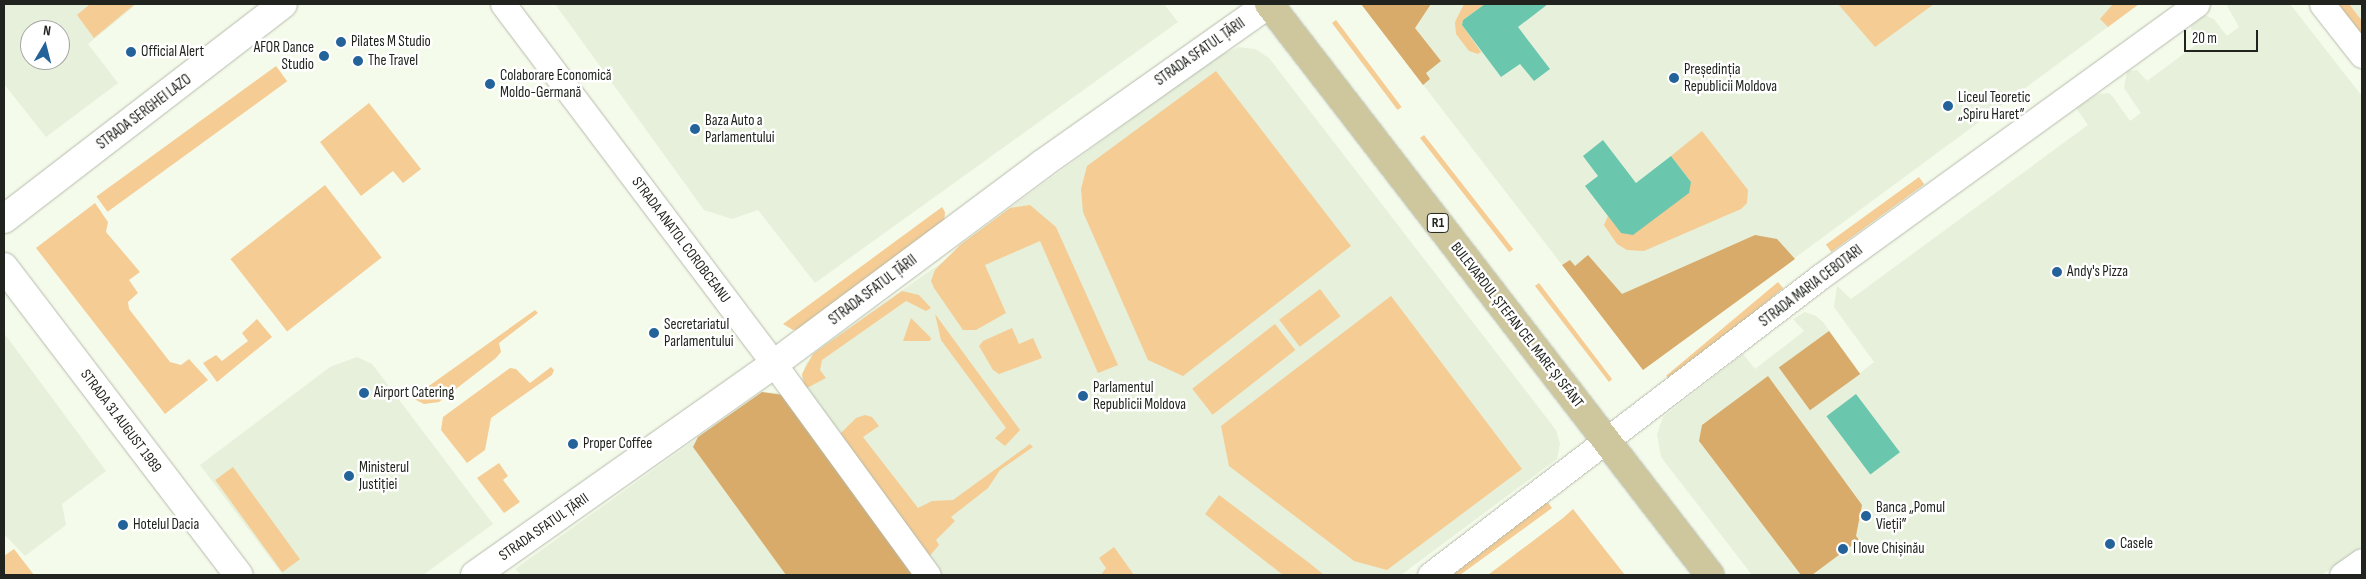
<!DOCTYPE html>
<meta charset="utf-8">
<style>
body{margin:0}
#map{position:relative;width:2366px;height:579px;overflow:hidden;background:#f5fbeb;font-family:"Sofia Sans Condensed",sans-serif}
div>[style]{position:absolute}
.built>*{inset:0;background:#e7f0da}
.green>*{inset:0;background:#f5cc94;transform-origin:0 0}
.forest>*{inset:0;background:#d8ab6b;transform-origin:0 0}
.water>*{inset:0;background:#6ac7ae;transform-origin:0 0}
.roads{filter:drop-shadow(0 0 1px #b5bbac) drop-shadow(0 0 1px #b5bbac)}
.minor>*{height:25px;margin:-12.5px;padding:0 12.5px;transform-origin:12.5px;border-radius:12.5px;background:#fff}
.tertiary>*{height:28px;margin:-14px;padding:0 14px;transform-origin:14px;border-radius:14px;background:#fff}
.secondary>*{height:28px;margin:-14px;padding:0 14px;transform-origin:14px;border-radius:14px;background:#fff}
.primary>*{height:28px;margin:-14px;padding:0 14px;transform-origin:14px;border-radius:14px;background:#cec79d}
.dots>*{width:14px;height:14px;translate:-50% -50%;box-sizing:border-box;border:2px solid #fff;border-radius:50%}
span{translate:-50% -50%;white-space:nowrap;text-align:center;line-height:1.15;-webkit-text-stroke:5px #fff;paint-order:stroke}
.shield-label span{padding:1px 4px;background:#fff;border:1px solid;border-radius:4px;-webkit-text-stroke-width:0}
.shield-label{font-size:14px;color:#21241e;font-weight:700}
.poi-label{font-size:15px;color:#21241e}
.left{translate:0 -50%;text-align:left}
.right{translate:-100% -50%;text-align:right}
.street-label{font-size:15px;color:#21241e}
.frame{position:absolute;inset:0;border:5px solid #21241e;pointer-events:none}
.north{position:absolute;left:20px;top:20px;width:50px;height:50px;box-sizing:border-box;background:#fff;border:1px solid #a6a7a5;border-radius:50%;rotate:8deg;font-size:14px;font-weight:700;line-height:20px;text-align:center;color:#21241e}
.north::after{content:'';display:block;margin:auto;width:18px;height:22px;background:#24639a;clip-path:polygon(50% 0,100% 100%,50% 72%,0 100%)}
.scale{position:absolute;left:2184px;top:30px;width:74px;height:22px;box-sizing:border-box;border:2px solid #21241e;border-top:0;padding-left:6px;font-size:15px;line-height:18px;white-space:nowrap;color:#21241e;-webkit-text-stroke:4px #fff;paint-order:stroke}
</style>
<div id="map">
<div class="built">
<i style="clip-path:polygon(evenodd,4px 4px,137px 4px,88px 44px,118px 83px,46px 137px,4px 84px,4px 4px,30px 30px,60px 30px,60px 60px,30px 60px,30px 30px)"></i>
<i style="clip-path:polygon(555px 4px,1164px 4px,1178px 22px,815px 283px,758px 210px,732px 219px,704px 210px)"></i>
<i style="clip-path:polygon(1361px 4px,2139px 4px,1643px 370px)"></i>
<i style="clip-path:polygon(2226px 4px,2290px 4px,2362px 96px,2362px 546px,2322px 575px,1752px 575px,1661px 457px,1657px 434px,1663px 417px,1743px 354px,1755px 369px,1804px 331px,1793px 319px,1805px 312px,1816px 316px,1823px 322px,1860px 373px,1874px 362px,1834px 307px,1837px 286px,1851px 299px,2088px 125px,2076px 108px,2098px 94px,2109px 93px,2113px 97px,2130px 121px,2141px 113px,2124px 88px,2127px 71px,2137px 70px,2147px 81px,2197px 44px,2192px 36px,2191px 26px,2204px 15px,2214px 19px,2227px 36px,2239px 27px)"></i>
<i style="clip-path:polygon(2330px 4px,2362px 4px,2362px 45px)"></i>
<i style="clip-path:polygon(1239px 47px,1255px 49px,1269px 58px,1556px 430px,1560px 444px,1557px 459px,1401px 575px,939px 575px,801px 379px,806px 363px,821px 347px,941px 263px,1010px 208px,1218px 56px)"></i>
<i style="clip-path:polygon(4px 333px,106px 471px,62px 504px,66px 525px,25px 556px,4px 534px)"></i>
<i style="clip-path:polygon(357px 357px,372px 364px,493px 524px,423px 575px,283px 575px,200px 465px,330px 367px)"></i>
<i style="clip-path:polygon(762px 392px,779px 393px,917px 575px,521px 575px,515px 569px)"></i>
</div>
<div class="green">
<i style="clip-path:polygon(90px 4px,135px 4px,94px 38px,77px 15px)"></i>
<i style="clip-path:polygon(1464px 4px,1485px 4px,1463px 20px,1462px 25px,1481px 52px,1478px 54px,1469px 51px,1456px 34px,1455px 22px)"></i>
<i style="clip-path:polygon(1838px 4px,1934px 4px,1875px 47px)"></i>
<i style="clip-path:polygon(2113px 4px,2139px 4px,2108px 27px,2100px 19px)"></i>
<i style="clip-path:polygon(2338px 4px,2349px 4px,2362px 21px,2362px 36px)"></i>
<i style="left:1336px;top:20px;width:109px;height:5px;rotate:53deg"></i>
<i style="left:276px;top:66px;width:19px;height:222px;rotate:54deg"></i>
<i style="clip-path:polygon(1216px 71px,1351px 246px,1183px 376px,1148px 360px,1083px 212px,1081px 189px,1087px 166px)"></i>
<i style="clip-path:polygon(369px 103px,421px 169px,403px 183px,393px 171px,361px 196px,320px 142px)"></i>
<i style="clip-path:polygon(1702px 131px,1748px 190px,1747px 203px,1741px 209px,1644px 251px,1627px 250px,1617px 244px,1604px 225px,1608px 216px,1621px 233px,1691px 182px,1671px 156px)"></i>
<i style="left:1424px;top:135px;width:145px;height:5px;rotate:52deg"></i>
<i style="left:1919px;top:177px;width:9px;height:115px;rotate:54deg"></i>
<i style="left:325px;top:185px;width:92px;height:120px;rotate:52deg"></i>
<i style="clip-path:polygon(95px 203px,108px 222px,106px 232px,140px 272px,129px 280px,138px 293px,128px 302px,129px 309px,170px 362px,181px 365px,189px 359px,208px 380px,165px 414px,36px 248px)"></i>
<i style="clip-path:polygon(1030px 205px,1056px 227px,1118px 365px,1098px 373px,1040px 241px,985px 265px,1006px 313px,976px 330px,963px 330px,934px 288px,931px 281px,935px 270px,960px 245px,1010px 208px)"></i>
<i style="clip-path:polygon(942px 207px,945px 212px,944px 225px,799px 329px,793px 330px,783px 324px)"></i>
<i style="left:1778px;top:282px;width:8px;height:146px;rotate:50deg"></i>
<i style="clip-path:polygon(1539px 283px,1612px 379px,1609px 382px,1535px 286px)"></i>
<i style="left:1320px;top:289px;width:34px;height:51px;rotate:53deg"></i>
<i style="clip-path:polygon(902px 291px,919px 295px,931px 308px,926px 311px,906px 301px,822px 360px,820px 370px,826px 378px,805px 389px,802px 374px,813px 354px)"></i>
<i style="clip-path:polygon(1391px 296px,1522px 469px,1387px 570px,1354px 561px,1229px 466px,1221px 426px)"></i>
<i style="clip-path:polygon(535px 310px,538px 313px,499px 343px,501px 352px,496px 358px,439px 402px,424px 404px,412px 398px)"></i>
<i style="clip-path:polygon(935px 314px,1020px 430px,1005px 446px,995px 438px,1006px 428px,941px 340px)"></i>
<i style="clip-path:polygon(911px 318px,931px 338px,930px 341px,903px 341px)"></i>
<i style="clip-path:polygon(257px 319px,272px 337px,217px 382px,203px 363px,216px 355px,222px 361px,248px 341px,242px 333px)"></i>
<i style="left:1275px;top:324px;width:33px;height:105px;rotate:52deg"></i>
<i style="clip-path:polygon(1012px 328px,1019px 344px,1033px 338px,1042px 358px,999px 374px,993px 370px,979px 346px,983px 341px)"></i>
<i style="clip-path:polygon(551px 367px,554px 370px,552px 375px,491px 418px,485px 450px,467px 463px,441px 430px,443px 417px,510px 368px,516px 369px,530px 383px)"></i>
<i style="clip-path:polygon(865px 415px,872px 417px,879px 426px,863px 437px,918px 508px,932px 501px,953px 500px,1030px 444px,1033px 447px,1000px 470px,988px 488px,951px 517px,955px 521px,936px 540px,939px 545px,927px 559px,839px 435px,856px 418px)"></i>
<i style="clip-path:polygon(499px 463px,508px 476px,503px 480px,520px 502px,504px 513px,477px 478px)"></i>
<i style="left:233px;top:467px;width:114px;height:22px;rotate:54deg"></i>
<i style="clip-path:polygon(1219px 495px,1308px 562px,1324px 575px,1283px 575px,1205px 514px)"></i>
<i style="clip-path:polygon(1546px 500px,1552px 508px,1460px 575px,1445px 575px)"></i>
<i style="clip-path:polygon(1573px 509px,1625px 575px,1488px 575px,1563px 518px)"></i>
<i style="clip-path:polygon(1114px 547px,1134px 575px,1101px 575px,1106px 568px,1099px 558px)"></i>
<i style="clip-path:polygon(14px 549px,34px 575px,4px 575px,4px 556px)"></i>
</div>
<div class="forest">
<i style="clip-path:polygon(1361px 4px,1431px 4px,1415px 28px,1441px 61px,1426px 73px,1430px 79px,1423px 85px)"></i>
<i style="clip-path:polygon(1755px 235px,1777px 239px,1795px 259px,1643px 370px,1562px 265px,1570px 260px,1575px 266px,1588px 255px,1622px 294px)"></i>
<i style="left:1829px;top:331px;width:53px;height:62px;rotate:54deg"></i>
<i style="clip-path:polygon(1768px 376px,1862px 505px,1856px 536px,1859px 540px,1812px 575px,1801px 575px,1699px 441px,1702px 425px)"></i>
<i style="clip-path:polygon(762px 392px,783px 395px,917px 575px,786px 575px,693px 447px,698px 437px)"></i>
</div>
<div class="water">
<i style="clip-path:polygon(1485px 4px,1548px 4px,1518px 27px,1550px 69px,1534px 81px,1520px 64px,1501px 77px,1462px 25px,1463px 20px)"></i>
<i style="clip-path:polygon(1603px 140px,1636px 183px,1671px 156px,1691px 182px,1689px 193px,1633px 235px,1621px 233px,1585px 186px,1598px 176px,1583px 156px)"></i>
<i style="left:1856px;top:394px;width:73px;height:37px;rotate:53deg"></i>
</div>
<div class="roads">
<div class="minor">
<i style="left:503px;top:4px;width:451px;rotate:53deg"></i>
<i style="left:774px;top:364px;width:261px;rotate:53.9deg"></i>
<i style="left:2322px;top:4px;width:65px;rotate:51.9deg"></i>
<i style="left:1430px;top:575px;width:492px;rotate:-37.4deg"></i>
<i style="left:1821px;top:276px;width:464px;rotate:-35.9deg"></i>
<i style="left:2342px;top:575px;width:24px;rotate:-35deg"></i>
</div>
<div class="tertiary">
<i style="left:4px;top:267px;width:387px;rotate:52.7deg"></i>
</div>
<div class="secondary">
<i style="left:4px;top:219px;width:352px;rotate:-37.6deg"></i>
<i style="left:475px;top:575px;width:366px;rotate:-35.2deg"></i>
<i style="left:774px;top:364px;width:334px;rotate:-36.7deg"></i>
<i style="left:1042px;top:164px;width:278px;rotate:-35.2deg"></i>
</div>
<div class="primary">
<i style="left:1269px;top:4px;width:721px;rotate:52.32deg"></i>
</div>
</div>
<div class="dots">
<i style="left:341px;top:42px;background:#24639a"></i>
<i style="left:131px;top:52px;background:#24639a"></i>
<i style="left:324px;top:56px;background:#24639a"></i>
<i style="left:358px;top:61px;background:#24639a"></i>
<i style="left:1674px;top:78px;background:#24639a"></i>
<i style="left:490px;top:84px;background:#24639a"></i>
<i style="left:1948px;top:106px;background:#24639a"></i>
<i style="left:695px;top:129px;background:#24639a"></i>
<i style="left:2057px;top:272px;background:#24639a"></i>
<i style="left:654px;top:333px;background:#24639a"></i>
<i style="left:364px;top:393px;background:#24639a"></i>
<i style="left:1083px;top:396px;background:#24639a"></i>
<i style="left:573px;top:444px;background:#24639a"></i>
<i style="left:349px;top:476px;background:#24639a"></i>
<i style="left:1866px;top:516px;background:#24639a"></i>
<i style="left:123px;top:525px;background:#24639a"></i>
<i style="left:2110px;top:544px;background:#24639a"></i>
<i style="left:1843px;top:549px;background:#24639a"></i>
</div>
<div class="shield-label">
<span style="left:1438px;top:223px">R1</span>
</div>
<div class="poi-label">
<span class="left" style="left:351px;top:42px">Pilates M Studio</span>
<span class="right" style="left:314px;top:56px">AFOR Dance<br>Studio</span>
<span class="left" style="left:141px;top:52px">Official Alert</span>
<span class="left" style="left:368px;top:61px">The Travel</span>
<span class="left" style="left:1684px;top:78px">Președinția<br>Republicii Moldova</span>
<span class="left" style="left:500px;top:84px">Colaborare Economică<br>Moldo-Germană</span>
<span class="left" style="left:1958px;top:106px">Liceul Teoretic<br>„Spiru Haret”</span>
<span class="left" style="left:705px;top:129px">Baza Auto a<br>Parlamentului</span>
<span class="left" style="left:2067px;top:272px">Andy's Pizza</span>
<span class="left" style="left:664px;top:333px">Secretariatul<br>Parlamentului</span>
<span class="left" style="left:1093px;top:396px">Parlamentul<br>Republicii Moldova</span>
<span class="left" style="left:374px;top:393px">Airport Catering</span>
<span class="left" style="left:583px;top:444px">Proper Coffee</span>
<span class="left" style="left:359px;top:476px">Ministerul<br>Justiției</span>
<span class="left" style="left:1876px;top:516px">Banca „Pomul<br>Vieții”</span>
<span class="left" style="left:133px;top:525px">Hotelul Dacia</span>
<span class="left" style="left:2120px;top:544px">Casele</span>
<span class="left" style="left:1853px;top:549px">I love Chișinău</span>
</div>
<div class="street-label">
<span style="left:1200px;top:52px;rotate:-35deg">STRADA SFATUL ȚĂRII</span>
<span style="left:144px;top:112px;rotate:-37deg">STRADA SERGHEI LAZO</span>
<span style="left:681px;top:240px;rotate:53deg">STRADA ANATOL COROBCEANU</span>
<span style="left:1811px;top:286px;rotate:-37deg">STRADA MARIA CEBOTARI</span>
<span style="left:873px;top:290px;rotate:-37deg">STRADA SFATUL ȚĂRII</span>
<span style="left:1517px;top:325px;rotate:52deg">BULEVARDUL ȘTEFAN CEL MARE ȘI SFÂNT</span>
<span style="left:121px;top:421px;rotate:53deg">STRADA 31 AUGUST 1989</span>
<span style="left:544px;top:527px;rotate:-35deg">STRADA SFATUL ȚĂRII</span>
</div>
<div class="frame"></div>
<div class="north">N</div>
<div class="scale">20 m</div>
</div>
